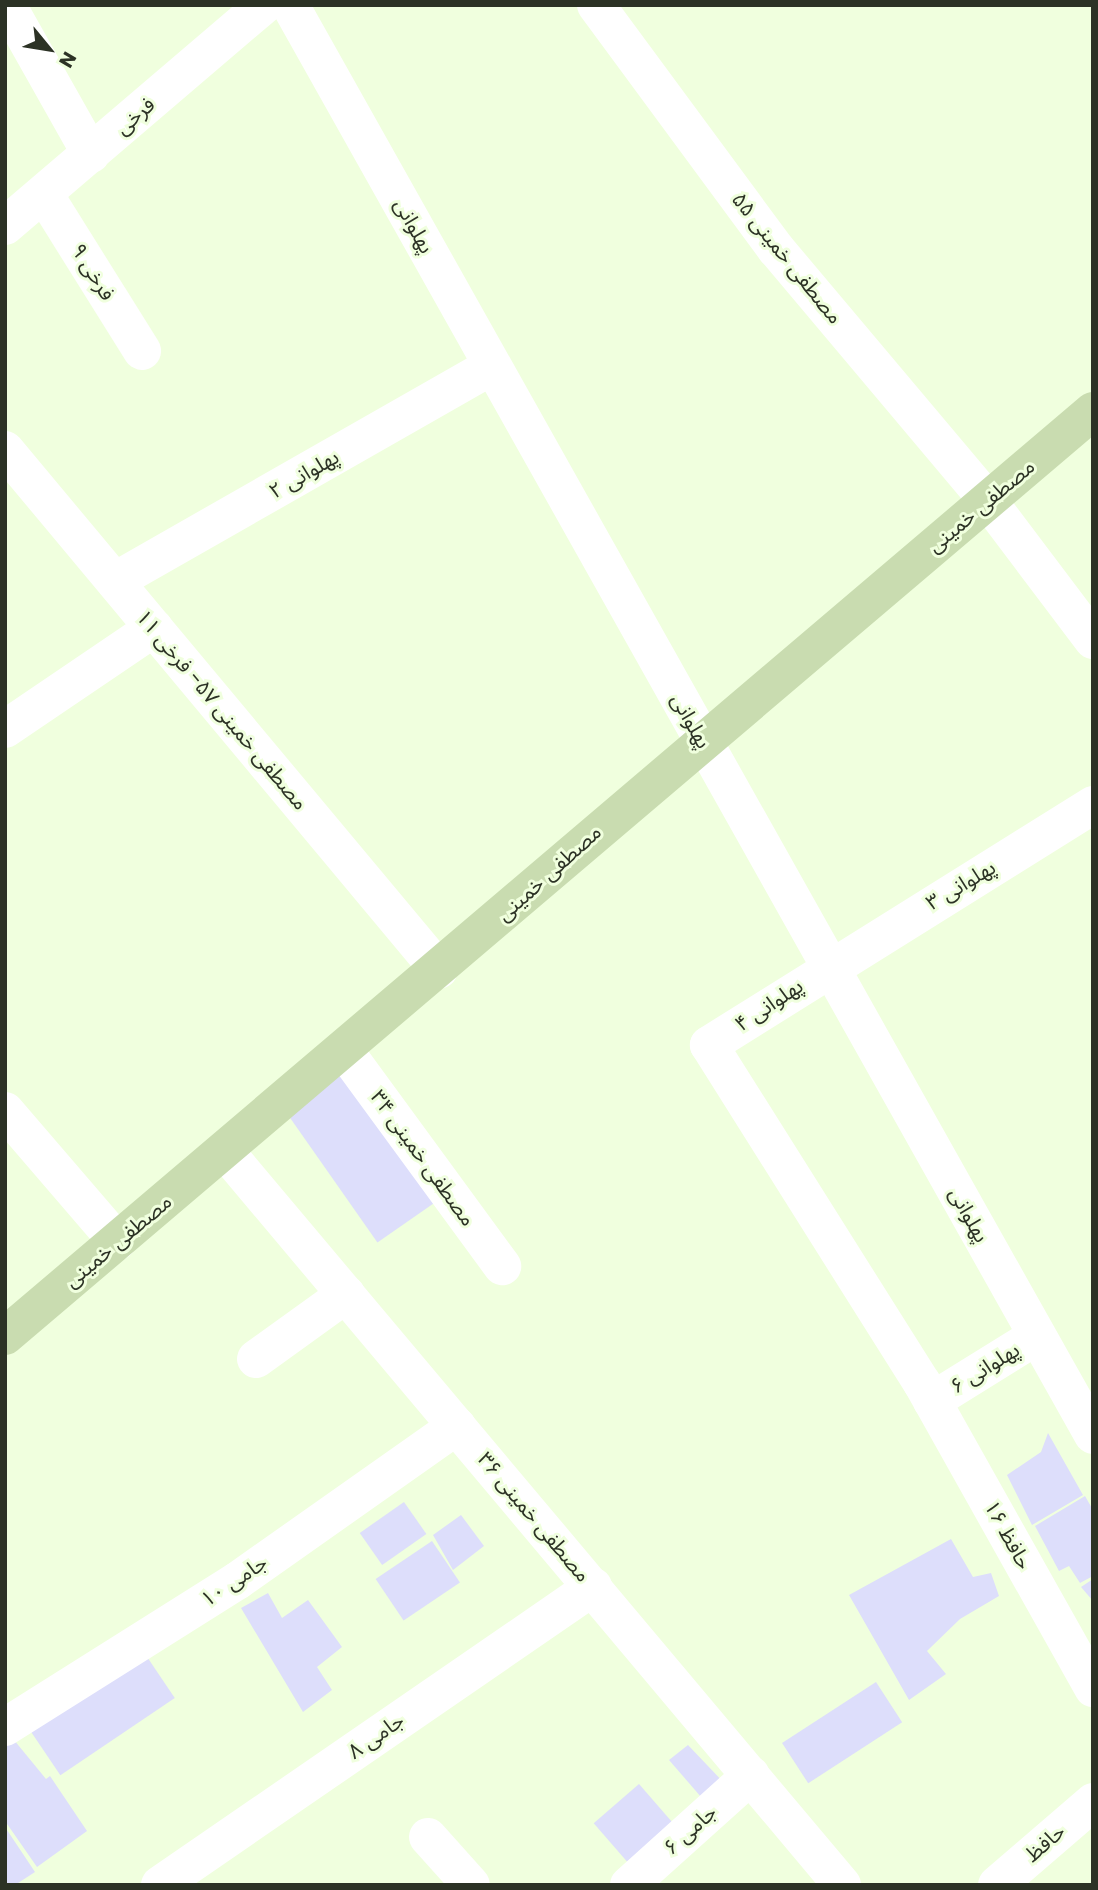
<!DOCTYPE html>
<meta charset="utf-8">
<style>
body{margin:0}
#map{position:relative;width:1098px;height:1890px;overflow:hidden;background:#f0ffde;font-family:Poppins,"Noto Sans Arabic",sans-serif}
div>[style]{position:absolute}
.building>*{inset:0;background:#dddefb;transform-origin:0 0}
.minor>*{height:38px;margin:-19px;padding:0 19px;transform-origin:19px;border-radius:19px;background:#fff}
.major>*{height:38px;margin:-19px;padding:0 19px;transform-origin:19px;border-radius:19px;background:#c9dcb0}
span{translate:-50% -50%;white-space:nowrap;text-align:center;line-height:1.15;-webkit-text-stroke:6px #f0ffde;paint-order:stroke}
.street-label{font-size:21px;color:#2c3225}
.frame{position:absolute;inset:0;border:7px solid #2c3225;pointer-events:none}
.north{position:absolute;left:14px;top:14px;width:70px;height:70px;-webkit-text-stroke:5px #f0ffde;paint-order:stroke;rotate:120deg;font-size:19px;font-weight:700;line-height:28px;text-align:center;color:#2c3225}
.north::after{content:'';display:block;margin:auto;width:24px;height:32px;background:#2c3225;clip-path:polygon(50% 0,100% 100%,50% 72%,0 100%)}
</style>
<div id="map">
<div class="building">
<i style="left:349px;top:1066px;width:161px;height:78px;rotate:55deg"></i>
<i style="clip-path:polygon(1048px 1433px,1083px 1495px,1032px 1525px,1007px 1475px,1041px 1452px)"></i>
<i style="clip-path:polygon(1085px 1496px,1093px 1510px,1093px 1576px,1080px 1583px,1069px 1566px,1059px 1571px,1035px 1526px)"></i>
<i style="left:404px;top:1502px;width:39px;height:54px;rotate:55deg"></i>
<i style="clip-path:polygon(461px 1515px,484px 1546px,453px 1570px,433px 1535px)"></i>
<i style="clip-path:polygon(951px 1539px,973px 1577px,991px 1573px,999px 1596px,960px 1619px,927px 1651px,946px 1674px,909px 1700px,849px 1595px)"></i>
<i style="left:432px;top:1541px;width:50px;height:68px;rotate:56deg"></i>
<i style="clip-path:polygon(1093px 1579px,1093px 1601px,1081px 1587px)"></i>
<i style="clip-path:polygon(268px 1593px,282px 1618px,308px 1600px,342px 1647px,317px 1667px,332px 1690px,303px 1712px,241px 1608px)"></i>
<i style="left:139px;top:1645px;width:64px;height:138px;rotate:56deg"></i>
<i style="left:876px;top:1682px;width:48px;height:112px;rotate:57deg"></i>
<i style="clip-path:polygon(5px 1729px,46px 1779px,50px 1776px,87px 1831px,37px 1867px,5px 1821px)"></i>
<i style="clip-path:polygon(688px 1745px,727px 1786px,708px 1805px,669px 1760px)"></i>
<i style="left:639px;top:1784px;width:55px;height:60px;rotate:49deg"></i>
<i style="clip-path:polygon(5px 1827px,35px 1872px,15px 1885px,5px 1885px)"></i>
</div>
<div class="minor">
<i style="left:7px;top:5px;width:171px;rotate:60.6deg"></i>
<i style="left:290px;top:5px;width:1640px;rotate:60.68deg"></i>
<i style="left:596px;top:5px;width:303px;rotate:53.6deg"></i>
<i style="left:776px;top:249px;width:331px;rotate:49.9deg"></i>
<i style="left:989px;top:502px;width:173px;rotate:53deg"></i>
<i style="left:44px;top:194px;width:185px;rotate:58deg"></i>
<i style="left:5px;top:226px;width:340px;rotate:-40.5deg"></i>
<i style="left:5px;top:450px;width:677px;rotate:50.15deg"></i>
<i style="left:115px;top:581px;width:434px;rotate:-29.7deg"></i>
<i style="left:5px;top:729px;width:180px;rotate:-34.1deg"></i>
<i style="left:1093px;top:805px;width:453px;rotate:148deg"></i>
<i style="left:709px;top:1045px;width:400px;rotate:57.8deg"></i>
<i style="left:922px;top:1383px;width:350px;rotate:60.7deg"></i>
<i style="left:344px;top:1050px;width:268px;rotate:53.8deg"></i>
<i style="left:5px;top:1111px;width:172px;rotate:49.3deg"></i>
<i style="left:225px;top:1151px;width:959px;rotate:49.95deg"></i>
<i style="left:256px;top:1359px;width:111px;rotate:-35.8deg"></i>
<i style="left:932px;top:1401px;width:123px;rotate:-31.8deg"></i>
<i style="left:5px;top:1727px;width:274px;rotate:-32.2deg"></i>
<i style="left:237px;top:1581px;width:269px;rotate:-35.2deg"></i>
<i style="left:428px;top:1837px;width:64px;rotate:48.1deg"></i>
<i style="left:160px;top:1885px;width:526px;rotate:-34.54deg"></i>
<i style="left:629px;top:1885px;width:164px;rotate:-42deg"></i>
<i style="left:997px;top:1885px;width:127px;rotate:-40.8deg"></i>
</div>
<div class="major">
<i style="left:5px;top:1336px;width:1428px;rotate:-40.37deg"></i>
</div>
<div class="street-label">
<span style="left:135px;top:116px;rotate:-41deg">فرخی</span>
<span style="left:414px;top:226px;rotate:61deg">پهلوانی</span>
<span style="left:787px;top:258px;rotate:51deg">مصطفی خمینی ۵۵</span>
<span style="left:93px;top:272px;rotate:58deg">فرخی ۹</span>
<span style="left:304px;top:474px;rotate:-30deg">پهلوانی ۲</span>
<span style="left:981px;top:506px;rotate:-40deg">مصطفی خمینی</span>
<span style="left:222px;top:710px;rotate:50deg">مصطفی خمینی ۵۷- فرخی ۱۱</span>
<span style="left:691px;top:721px;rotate:61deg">پهلوانی</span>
<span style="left:549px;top:873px;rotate:-42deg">مصطفی خمینی</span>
<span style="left:961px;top:885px;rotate:-31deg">پهلوانی ۳</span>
<span style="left:769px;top:1005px;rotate:-34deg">پهلوانی ۴</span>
<span style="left:423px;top:1158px;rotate:54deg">مصطفی خمینی ۳۴</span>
<span style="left:969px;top:1215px;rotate:61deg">پهلوانی</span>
<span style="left:118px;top:1241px;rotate:-40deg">مصطفی خمینی</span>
<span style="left:985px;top:1368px;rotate:-32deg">پهلوانی ۶</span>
<span style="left:534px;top:1517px;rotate:50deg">مصطفی خمینی ۳۶</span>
<span style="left:1008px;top:1535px;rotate:61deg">حافظ ۱۶</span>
<span style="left:234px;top:1581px;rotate:-34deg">جامی ۱۰</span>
<span style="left:376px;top:1736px;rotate:-35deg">جامی ۸</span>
<span style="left:690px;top:1830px;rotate:-42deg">جامی ۶</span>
<span style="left:1045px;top:1843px;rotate:-41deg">حافظ</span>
</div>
<div class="frame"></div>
<div class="north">N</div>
</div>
